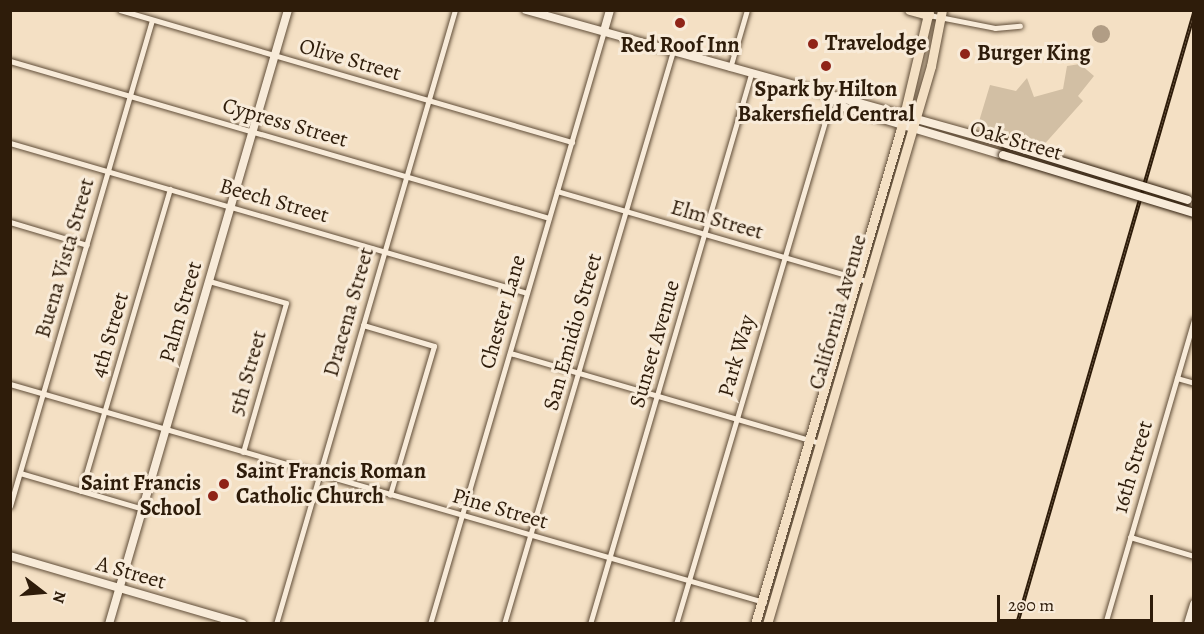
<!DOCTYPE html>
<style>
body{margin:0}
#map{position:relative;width:1204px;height:634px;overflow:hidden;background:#f4e0c4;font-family:Alegreya,serif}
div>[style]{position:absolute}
.green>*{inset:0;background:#d2bfa4}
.water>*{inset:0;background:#b19d85}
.round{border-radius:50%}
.roads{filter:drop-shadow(0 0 2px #604d38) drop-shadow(0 0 2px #604d38)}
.street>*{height:5px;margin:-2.5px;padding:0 2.5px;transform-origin:2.5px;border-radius:2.5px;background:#f8ebd9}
.secondary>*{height:8px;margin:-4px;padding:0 4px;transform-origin:4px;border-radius:4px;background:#f8ebd9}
.primary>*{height:9px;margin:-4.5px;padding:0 4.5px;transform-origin:4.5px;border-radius:4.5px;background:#f4e0c4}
.highway>*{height:10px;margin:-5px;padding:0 5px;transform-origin:5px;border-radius:5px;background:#f4e0c4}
.rail>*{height:4px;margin-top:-2px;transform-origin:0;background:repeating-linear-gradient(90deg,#f8ebd9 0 4.5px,#2e1c0a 0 9px);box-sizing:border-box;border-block:2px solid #2e1c0a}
.bridges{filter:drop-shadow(0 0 2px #2e1c0a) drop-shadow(0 0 2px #2e1c0a)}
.secondary-bridge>*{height:8px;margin:-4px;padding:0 4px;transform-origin:4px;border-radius:4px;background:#f8ebd9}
.dots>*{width:16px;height:16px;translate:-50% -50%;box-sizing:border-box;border:3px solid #f8ebd9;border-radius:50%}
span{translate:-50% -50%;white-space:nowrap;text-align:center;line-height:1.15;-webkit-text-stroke:6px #f8ebd9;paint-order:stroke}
.poi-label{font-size:22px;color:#2e1c0a;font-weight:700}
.left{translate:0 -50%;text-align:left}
.right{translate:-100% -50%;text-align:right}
.street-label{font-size:22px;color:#2e1c0a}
.frame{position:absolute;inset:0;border:12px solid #2e1c0a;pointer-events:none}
.north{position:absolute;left:12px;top:562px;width:60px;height:60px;-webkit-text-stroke:4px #f8ebd9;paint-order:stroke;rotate:106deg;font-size:16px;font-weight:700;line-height:24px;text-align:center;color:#2e1c0a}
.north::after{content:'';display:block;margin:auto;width:21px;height:27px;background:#2e1c0a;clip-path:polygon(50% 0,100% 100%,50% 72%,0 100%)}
.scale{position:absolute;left:997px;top:595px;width:156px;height:27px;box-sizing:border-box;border:3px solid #2e1c0a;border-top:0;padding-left:8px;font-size:18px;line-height:21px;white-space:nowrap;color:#2e1c0a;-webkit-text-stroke:4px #f8ebd9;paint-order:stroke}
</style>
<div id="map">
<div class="green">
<i style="clip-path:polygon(1080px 64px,1094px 76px,1078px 96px,1083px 101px,1041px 148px,977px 128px,990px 85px,1016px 91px,1027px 78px,1034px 97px,1063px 89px,1067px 66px)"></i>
<i style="clip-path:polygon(893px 168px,893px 181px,815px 434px)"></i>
<i style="clip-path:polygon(811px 448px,773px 591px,768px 596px)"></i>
</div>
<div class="water">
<i class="round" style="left:1092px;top:25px;width:18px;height:18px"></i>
</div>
<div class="roads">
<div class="street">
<i style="left:120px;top:10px;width:471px;rotate:16.3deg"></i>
<i style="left:929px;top:15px;width:67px;rotate:11.1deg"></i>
<i style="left:995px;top:28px;width:25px;rotate:-5deg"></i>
<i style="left:10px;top:61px;width:561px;rotate:16.24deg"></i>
<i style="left:730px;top:68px;width:60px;rotate:-73.7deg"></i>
<i style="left:10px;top:143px;width:538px;rotate:16.18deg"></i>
<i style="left:557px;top:191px;width:323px;rotate:16.2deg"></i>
<i style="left:10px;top:222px;width:80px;rotate:16.6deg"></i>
<i style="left:209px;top:281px;width:80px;rotate:15.9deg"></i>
<i style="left:286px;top:303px;width:155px;rotate:106.1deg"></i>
<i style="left:363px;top:325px;width:74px;rotate:16.5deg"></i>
<i style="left:434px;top:346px;width:155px;rotate:106.5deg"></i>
<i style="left:510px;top:353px;width:323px;rotate:16.2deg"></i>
<i style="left:1177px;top:378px;width:18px;rotate:16deg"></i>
<i style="left:10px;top:384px;width:785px;rotate:16.13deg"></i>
<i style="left:20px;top:473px;width:128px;rotate:16.3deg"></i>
<i style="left:81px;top:491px;width:315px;rotate:-73.6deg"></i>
<i style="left:10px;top:506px;width:506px;rotate:-73.71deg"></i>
<i style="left:1130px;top:537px;width:67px;rotate:16.5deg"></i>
<i style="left:276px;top:624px;width:640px;rotate:-73.75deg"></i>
<i style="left:430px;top:624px;width:618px;rotate:-73.65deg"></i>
<i style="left:504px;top:624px;width:597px;rotate:-73.57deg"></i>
<i style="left:590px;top:624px;width:573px;rotate:-73.68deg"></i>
<i style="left:676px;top:624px;width:549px;rotate:-73.48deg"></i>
<i style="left:1105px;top:624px;width:317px;rotate:-73.7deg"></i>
</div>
<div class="secondary">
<i style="left:526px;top:10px;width:498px;rotate:15.6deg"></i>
<i style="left:604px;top:31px;width:22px;rotate:-74deg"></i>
<i style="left:833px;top:99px;width:16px;rotate:35deg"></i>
<i style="left:846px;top:108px;width:164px;rotate:16.7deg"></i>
<i style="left:10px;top:556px;width:242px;rotate:16.3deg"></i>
<i style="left:109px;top:624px;width:640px;rotate:-73.75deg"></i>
<i style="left:1188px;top:624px;width:21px;rotate:-73deg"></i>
</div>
<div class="primary">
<i style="left:755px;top:624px;width:513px;rotate:-73.58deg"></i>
<i style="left:900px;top:132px;width:125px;rotate:-76.6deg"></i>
<i style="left:767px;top:624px;width:582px;rotate:-73.62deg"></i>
<i style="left:931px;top:66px;width:57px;rotate:-78.9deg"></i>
</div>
<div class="highway">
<i style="left:910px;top:10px;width:20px;rotate:15deg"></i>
</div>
</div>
<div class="rail">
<i style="left:1017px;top:624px;width:636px;rotate:-73.84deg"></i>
</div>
<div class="bridges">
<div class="secondary-bridge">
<i style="left:1006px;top:144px;width:190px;rotate:17.1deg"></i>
<i style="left:1003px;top:155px;width:200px;rotate:16.9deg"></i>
</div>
</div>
<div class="dots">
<i style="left:680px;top:23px;background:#8f2418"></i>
<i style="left:813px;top:44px;background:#8f2418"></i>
<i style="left:965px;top:54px;background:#8f2418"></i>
<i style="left:826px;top:66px;background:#8f2418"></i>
<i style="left:224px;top:484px;background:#8f2418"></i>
<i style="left:213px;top:496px;background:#8f2418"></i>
</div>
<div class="poi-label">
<span class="left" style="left:825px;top:44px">Travelodge</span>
<span style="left:680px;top:46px">Red Roof Inn</span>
<span class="left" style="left:977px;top:54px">Burger King</span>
<span style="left:826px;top:102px">Spark by Hilton<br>Bakersfield Central</span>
<span class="left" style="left:236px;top:484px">Saint Francis Roman<br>Catholic Church</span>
<span class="right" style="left:201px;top:496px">Saint Francis<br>School</span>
</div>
<div class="street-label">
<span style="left:350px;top:60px;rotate:16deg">Olive Street</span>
<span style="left:285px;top:123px;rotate:16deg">Cypress Street</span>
<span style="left:1016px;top:141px;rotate:16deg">Oak Street</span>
<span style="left:274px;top:201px;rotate:16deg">Beech Street</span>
<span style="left:717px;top:220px;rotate:16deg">Elm Street</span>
<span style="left:65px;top:258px;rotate:-74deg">Buena Vista Street</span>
<span style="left:181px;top:312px;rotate:-74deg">Palm Street</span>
<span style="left:349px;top:312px;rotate:-74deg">Dracena Street</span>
<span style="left:503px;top:312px;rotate:-74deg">Chester Lane</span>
<span style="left:838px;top:312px;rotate:-74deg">California Avenue</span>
<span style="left:573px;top:332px;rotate:-74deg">San Emidio Street</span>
<span style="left:110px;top:335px;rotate:-74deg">4th Street</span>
<span style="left:655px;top:344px;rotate:-74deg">Sunset Avenue</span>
<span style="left:737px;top:356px;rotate:-74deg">Park Way</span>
<span style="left:248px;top:373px;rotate:-74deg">5th Street</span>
<span style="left:1133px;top:467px;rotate:-74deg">16th Street</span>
<span style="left:500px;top:509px;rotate:16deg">Pine Street</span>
<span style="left:131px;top:573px;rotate:16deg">A Street</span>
</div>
<div class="frame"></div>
<div class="north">N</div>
<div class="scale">200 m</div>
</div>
